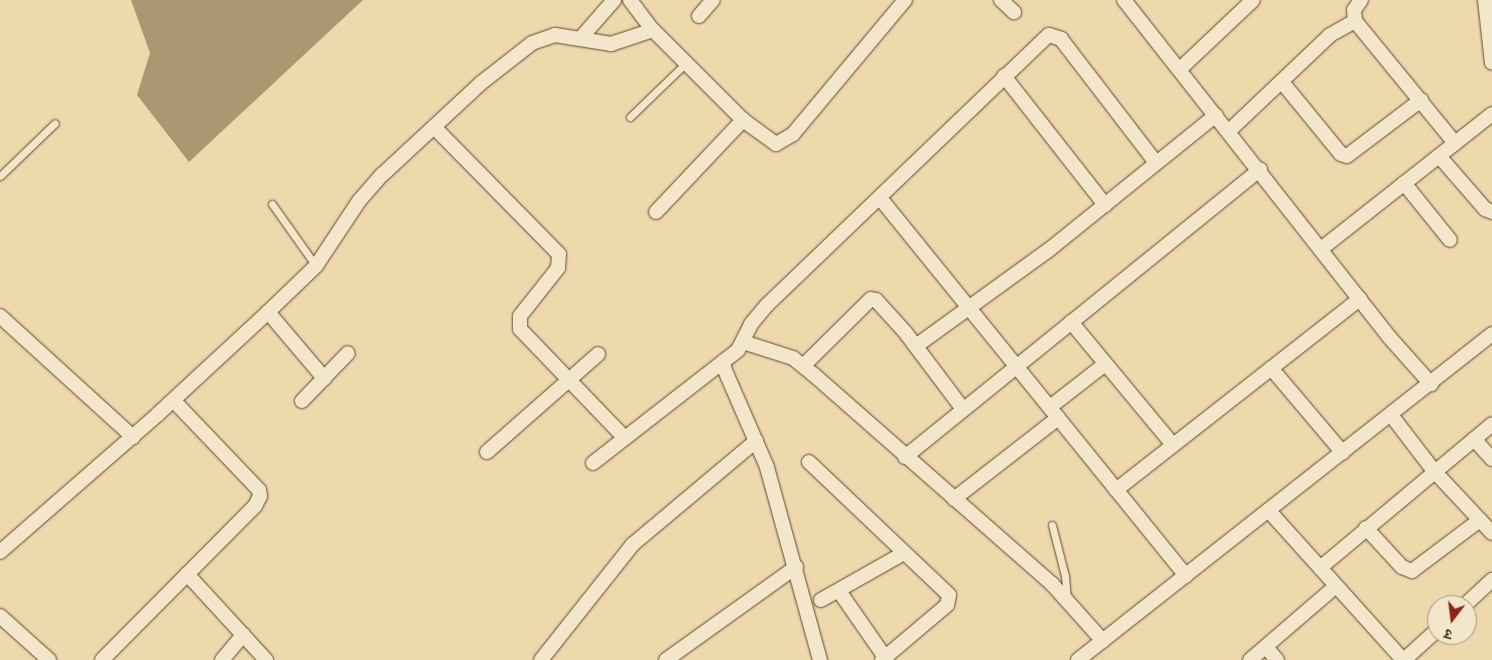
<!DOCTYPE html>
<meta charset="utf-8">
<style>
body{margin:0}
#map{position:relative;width:1492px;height:660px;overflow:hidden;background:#eed9ad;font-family:"IM FELL French Canon","Noto Serif Devanagari",serif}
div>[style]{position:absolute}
.water>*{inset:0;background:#ac9773}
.roads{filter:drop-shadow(0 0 1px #5c482d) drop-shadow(0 0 1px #5c482d)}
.lane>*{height:7px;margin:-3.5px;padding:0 3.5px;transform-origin:3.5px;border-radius:3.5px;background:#f4e6ca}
.street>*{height:14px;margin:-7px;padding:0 7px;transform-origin:7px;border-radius:7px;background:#f4e6ca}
span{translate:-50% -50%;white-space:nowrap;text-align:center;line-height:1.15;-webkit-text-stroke:4.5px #f4e6ca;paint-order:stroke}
.north{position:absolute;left:1427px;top:595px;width:50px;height:50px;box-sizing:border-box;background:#f4e6ca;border:1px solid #a4937a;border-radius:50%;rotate:195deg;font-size:14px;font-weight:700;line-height:20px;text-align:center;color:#2b1702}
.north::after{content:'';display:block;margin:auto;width:18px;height:22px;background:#8f2418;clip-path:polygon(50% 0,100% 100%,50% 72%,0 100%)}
</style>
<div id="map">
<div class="water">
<i style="clip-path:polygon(131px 0,363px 0,189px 162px,137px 95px,150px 53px)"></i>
</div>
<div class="roads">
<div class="lane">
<i style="left:630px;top:117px;width:78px;rotate:-44deg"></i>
<i style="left:0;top:176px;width:76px;rotate:-43.9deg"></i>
<i style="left:272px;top:204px;width:76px;rotate:54.6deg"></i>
<i style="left:1052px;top:525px;width:53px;rotate:75.7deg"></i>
<i style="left:1065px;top:576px;width:22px;rotate:85deg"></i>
</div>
<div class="street">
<i style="left:630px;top:0;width:38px;rotate:53deg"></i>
<i style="left:1001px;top:0;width:18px;rotate:43deg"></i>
<i style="left:1124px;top:0;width:430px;rotate:51.8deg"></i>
<i style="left:1390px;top:338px;width:62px;rotate:48.3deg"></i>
<i style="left:1361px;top:0;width:12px;rotate:125deg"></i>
<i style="left:1354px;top:10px;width:11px;rotate:85deg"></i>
<i style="left:1355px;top:21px;width:158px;rotate:50.7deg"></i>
<i style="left:1485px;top:0;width:63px;rotate:83.7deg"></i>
<i style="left:699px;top:16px;width:21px;rotate:-49deg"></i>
<i style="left:580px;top:39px;width:52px;rotate:-48.9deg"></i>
<i style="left:1180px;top:69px;width:100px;rotate:-43.4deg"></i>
<i style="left:1004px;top:76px;width:164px;rotate:51.9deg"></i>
<i style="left:1282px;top:82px;width:93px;rotate:50.7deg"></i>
<i style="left:1341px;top:154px;width:6px;rotate:18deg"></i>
<i style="left:1347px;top:156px;width:93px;rotate:-37.1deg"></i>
<i style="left:434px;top:127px;width:178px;rotate:45.5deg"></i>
<i style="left:559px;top:254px;width:14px;rotate:94deg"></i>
<i style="left:558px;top:268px;width:61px;rotate:128.4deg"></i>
<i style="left:520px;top:316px;width:13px;rotate:90deg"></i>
<i style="left:520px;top:329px;width:151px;rotate:46.1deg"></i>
<i style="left:1229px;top:131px;width:139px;rotate:-43.5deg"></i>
<i style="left:1330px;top:35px;width:29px;rotate:-29deg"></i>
<i style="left:1439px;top:156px;width:70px;rotate:49deg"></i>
<i style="left:1485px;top:209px;width:8px;rotate:23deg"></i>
<i style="left:1404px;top:183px;width:73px;rotate:51.1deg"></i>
<i style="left:880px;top:198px;width:486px;rotate:51deg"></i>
<i style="left:656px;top:212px;width:127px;rotate:-46.6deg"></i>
<i style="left:1321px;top:249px;width:218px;rotate:-38.3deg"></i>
<i style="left:268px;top:312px;width:87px;rotate:49.7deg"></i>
<i style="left:0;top:316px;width:180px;rotate:42.3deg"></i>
<i style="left:1071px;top:322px;width:160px;rotate:50.3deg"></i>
<i style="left:743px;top:342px;width:52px;rotate:17.7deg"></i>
<i style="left:793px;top:358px;width:26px;rotate:39deg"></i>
<i style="left:813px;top:374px;width:318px;rotate:41.3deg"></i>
<i style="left:1052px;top:584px;width:76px;rotate:48.2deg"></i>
<i style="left:916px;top:346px;width:165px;rotate:-35.9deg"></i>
<i style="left:1050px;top:249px;width:213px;rotate:-38.9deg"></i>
<i style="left:803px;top:366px;width:95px;rotate:-44.6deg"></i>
<i style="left:871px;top:299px;width:5px;rotate:11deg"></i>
<i style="left:876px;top:300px;width:43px;rotate:47.8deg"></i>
<i style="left:905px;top:332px;width:96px;rotate:53deg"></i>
<i style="left:1271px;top:368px;width:111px;rotate:49.7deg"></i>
<i style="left:302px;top:401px;width:66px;rotate:-46.2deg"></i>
<i style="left:1050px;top:407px;width:68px;rotate:-37.9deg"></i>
<i style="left:1391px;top:415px;width:71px;rotate:52.5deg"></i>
<i style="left:1434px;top:471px;width:85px;rotate:46.9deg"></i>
<i style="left:1474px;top:439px;width:27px;rotate:48deg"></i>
<i style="left:487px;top:452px;width:148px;rotate:-41.4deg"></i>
<i style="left:905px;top:457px;width:457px;rotate:-39deg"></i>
<i style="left:809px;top:462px;width:193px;rotate:43.5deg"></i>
<i style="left:949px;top:595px;width:10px;rotate:101deg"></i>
<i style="left:947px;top:605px;width:85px;rotate:139.8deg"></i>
<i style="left:593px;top:463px;width:166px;rotate:-37.9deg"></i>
<i style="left:1116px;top:490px;width:310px;rotate:-38.1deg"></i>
<i style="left:954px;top:499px;width:132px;rotate:-37.9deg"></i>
<i style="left:1269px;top:511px;width:200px;rotate:48deg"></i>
<i style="left:1366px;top:528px;width:53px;rotate:47.3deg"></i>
<i style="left:1402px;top:567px;width:11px;rotate:22deg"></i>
<i style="left:1412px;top:571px;width:85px;rotate:-36.9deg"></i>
<i style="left:0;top:552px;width:210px;rotate:-41.1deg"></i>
<i style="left:158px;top:414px;width:150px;rotate:-42.8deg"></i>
<i style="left:268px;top:312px;width:66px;rotate:-43.8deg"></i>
<i style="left:316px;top:266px;width:78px;rotate:-56.5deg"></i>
<i style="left:359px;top:201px;width:35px;rotate:-49deg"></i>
<i style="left:382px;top:175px;width:135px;rotate:-42.9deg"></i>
<i style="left:481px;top:83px;width:65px;rotate:-38.1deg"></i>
<i style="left:532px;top:43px;width:24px;rotate:-19deg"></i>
<i style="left:555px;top:35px;width:57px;rotate:9.1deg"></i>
<i style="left:611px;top:44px;width:44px;rotate:-18.4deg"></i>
<i style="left:653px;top:30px;width:127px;rotate:45deg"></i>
<i style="left:743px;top:120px;width:41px;rotate:36deg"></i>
<i style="left:776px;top:144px;width:20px;rotate:-30deg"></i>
<i style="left:793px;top:134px;width:175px;rotate:-50.1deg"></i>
<i style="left:1320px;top:568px;width:224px;rotate:-39.9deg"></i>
<i style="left:187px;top:574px;width:117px;rotate:47.4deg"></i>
<i style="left:839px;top:591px;width:84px;rotate:55.2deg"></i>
<i style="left:821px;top:600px;width:95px;rotate:-29.5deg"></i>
<i style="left:1465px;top:605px;width:37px;rotate:-43deg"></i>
<i style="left:0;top:616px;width:66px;rotate:41.9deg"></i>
<i style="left:1266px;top:647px;width:17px;rotate:50deg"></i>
<i style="left:102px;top:660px;width:217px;rotate:-45.2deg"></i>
<i style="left:255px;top:506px;width:11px;rotate:-63deg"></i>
<i style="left:260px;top:496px;width:6px;rotate:-99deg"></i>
<i style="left:259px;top:490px;width:124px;rotate:-133.7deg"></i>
<i style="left:222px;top:660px;width:33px;rotate:-50deg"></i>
<i style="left:541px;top:660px;width:147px;rotate:-51.6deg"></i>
<i style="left:632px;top:545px;width:162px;rotate:-40deg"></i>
<i style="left:666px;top:660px;width:160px;rotate:-35.6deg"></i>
<i style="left:820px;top:660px;width:200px;rotate:-105.4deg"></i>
<i style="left:767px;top:467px;width:108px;rotate:-113.5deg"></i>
<i style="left:724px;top:368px;width:7px;rotate:-90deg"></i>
<i style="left:724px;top:361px;width:18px;rotate:-38deg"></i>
<i style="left:738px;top:350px;width:29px;rotate:-63deg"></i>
<i style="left:751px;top:324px;width:25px;rotate:-50deg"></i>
<i style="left:767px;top:305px;width:390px;rotate:-43.8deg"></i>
<i style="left:1049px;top:35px;width:13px;rotate:18deg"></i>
<i style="left:1061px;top:39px;width:156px;rotate:52.5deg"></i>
<i style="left:1078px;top:660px;width:527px;rotate:-38.22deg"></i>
<i style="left:1250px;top:660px;width:113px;rotate:-40.7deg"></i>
<i style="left:1404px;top:660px;width:45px;rotate:-42.3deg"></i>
</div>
</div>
<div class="north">उ</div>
</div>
